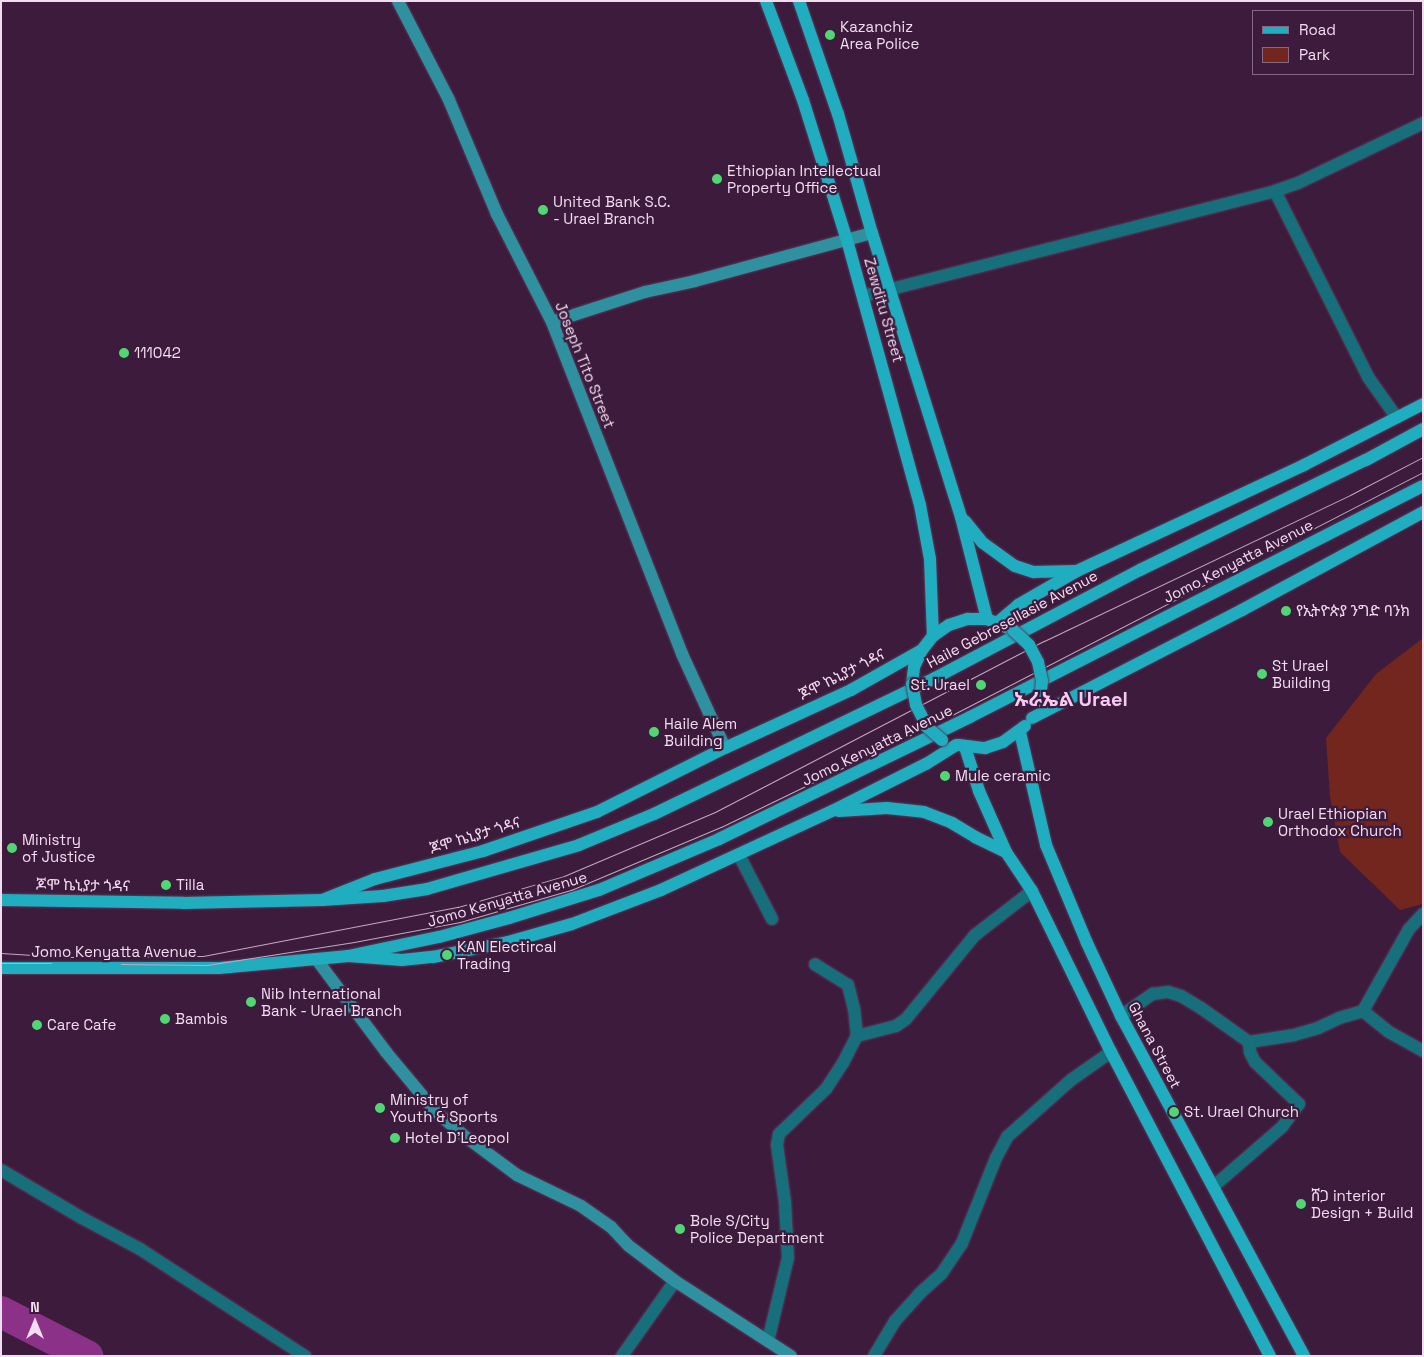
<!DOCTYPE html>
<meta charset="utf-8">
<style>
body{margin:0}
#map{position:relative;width:1424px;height:1357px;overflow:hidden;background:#3d1b3c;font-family:"Space Grotesk","Noto Sans Ethiopic",sans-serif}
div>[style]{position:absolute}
.green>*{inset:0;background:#72261e}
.river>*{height:32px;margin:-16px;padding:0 16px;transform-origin:16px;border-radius:16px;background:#8b3188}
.roads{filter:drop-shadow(0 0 1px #5a3a59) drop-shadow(0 0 1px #5a3a59)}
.street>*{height:12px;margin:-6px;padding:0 6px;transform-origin:6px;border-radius:6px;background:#166f7b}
.secondary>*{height:12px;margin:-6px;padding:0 6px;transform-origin:6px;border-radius:6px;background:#2f919f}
.primary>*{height:12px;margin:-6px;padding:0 6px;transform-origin:6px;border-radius:6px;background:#1fadbf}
.tram>*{height:1px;margin:-0.5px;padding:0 0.5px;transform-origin:0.5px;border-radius:0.5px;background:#c2a9c0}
.bridges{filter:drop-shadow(0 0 1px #5a3a59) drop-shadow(0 0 1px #5a3a59)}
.primary-bridge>*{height:12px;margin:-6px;padding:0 6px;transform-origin:6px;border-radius:6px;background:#1fadbf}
.dots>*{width:14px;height:14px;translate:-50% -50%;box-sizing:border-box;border:2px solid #3d1b3c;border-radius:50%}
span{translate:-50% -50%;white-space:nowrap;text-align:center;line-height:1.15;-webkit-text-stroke:4.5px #3d1b3c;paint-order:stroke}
.poi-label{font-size:15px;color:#f2dcf0}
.left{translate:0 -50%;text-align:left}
.right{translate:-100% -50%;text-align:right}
.street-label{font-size:15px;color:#f2dcf0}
.district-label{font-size:20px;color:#f6c9f2;font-weight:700}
.frame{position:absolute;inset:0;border:2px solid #f2dcf0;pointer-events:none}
.legend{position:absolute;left:1252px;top:10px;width:162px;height:65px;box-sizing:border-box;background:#3d1b3c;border:1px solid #856884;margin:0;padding:6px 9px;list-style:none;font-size:15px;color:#f2dcf0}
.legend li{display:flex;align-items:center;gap:10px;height:25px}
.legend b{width:25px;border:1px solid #856884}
.north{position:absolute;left:10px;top:1297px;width:50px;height:50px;-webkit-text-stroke:4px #3d1b3c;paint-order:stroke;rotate:0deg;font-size:14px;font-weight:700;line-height:20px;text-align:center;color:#f2dcf0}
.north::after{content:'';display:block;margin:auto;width:18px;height:22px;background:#f2dcf0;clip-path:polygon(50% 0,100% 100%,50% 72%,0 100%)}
</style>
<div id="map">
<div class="green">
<i style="clip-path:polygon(1423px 638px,1423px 904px,1400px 910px,1340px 852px,1330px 797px,1326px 738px,1376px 674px)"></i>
</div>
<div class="river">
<i style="left:1px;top:1312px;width:97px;rotate:27.1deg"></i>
</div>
<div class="roads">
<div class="street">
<i style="left:1275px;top:191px;width:208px;rotate:63.4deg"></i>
<i style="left:1368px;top:377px;width:50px;rotate:54.7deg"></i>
<i style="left:864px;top:296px;width:424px;rotate:-14.3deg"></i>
<i style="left:1275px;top:191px;width:24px;rotate:-19deg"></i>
<i style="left:1298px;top:183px;width:139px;rotate:-25.6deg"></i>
<i style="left:739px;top:855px;width:72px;rotate:62.7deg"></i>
<i style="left:1363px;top:1011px;width:33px;rotate:39deg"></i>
<i style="left:1389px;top:1032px;width:39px;rotate:29deg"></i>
<i style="left:1121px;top:1016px;width:39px;rotate:-35deg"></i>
<i style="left:1153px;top:994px;width:15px;rotate:-8deg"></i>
<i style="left:1168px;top:992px;width:14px;rotate:17deg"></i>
<i style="left:1181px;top:996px;width:23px;rotate:31deg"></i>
<i style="left:1201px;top:1008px;width:59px;rotate:35.3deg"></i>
<i style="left:1249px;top:1042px;width:46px;rotate:-8.8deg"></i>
<i style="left:1294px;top:1035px;width:25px;rotate:-16deg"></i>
<i style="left:1318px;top:1028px;width:23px;rotate:-25deg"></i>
<i style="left:1339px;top:1018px;width:25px;rotate:-16deg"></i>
<i style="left:1363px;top:1011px;width:94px;rotate:-60.7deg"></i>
<i style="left:1409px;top:929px;width:21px;rotate:-47deg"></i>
<i style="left:857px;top:1036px;width:40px;rotate:-14.4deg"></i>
<i style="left:896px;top:1026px;width:12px;rotate:-35deg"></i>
<i style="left:906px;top:1019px;width:109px;rotate:-50.6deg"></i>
<i style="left:975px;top:935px;width:72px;rotate:-37.7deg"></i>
<i style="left:1px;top:1170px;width:94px;rotate:30.7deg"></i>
<i style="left:82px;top:1218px;width:66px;rotate:28.1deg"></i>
<i style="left:140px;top:1249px;width:197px;rotate:33deg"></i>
<i style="left:1214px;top:1186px;width:90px;rotate:-40.9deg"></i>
<i style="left:1282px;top:1127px;width:29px;rotate:-54deg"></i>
<i style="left:1299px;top:1104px;width:61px;rotate:-136.3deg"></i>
<i style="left:1255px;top:1062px;width:11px;rotate:-117deg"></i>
<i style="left:1250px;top:1052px;width:10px;rotate:-96deg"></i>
<i style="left:768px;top:1341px;width:85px;rotate:-76.5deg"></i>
<i style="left:788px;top:1258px;width:56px;rotate:-93.1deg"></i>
<i style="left:785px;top:1202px;width:58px;rotate:-98deg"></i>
<i style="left:777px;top:1145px;width:11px;rotate:-80deg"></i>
<i style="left:779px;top:1134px;width:65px;rotate:-43.8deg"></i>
<i style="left:826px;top:1089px;width:31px;rotate:-57deg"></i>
<i style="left:843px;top:1063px;width:30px;rotate:-63deg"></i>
<i style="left:857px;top:1036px;width:27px;rotate:-96deg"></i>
<i style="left:854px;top:1009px;width:25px;rotate:-104deg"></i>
<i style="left:848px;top:985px;width:39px;rotate:-148deg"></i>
<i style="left:622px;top:1356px;width:92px;rotate:-54.8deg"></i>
<i style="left:874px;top:1356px;width:41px;rotate:-59deg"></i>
<i style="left:895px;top:1321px;width:36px;rotate:-48deg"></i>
<i style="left:919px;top:1294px;width:31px;rotate:-42deg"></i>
<i style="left:942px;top:1273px;width:36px;rotate:-56deg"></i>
<i style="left:962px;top:1243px;width:92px;rotate:-68.2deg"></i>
<i style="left:996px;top:1158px;width:24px;rotate:-62deg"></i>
<i style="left:1007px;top:1137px;width:86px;rotate:-41.7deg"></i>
<i style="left:1071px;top:1080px;width:49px;rotate:-35deg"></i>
</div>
<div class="secondary">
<i style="left:398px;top:1px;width:111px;rotate:62.7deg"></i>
<i style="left:449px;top:100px;width:124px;rotate:67.2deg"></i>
<i style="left:497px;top:214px;width:121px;rotate:63deg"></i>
<i style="left:552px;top:322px;width:357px;rotate:68.6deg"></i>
<i style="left:682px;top:654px;width:103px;rotate:65.4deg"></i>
<i style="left:552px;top:322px;width:98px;rotate:-17.9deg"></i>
<i style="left:645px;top:292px;width:51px;rotate:-12.4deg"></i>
<i style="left:695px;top:281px;width:183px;rotate:-15.2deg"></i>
<i style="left:317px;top:960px;width:115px;rotate:53.1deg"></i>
<i style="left:386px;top:1052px;width:78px;rotate:50.2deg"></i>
<i style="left:436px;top:1112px;width:35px;rotate:40deg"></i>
<i style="left:463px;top:1135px;width:67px;rotate:36.5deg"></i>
<i style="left:517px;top:1175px;width:71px;rotate:25.8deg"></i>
<i style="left:581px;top:1206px;width:37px;rotate:35deg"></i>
<i style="left:611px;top:1227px;width:26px;rotate:47deg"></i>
<i style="left:629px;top:1246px;width:58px;rotate:37.3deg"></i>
<i style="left:675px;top:1281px;width:138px;rotate:32.9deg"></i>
</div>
<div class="primary">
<i style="left:766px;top:1px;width:106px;rotate:69.5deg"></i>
<i style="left:803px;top:100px;width:147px;rotate:72.6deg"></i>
<i style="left:847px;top:240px;width:275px;rotate:74.6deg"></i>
<i style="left:920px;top:505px;width:55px;rotate:79.5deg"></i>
<i style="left:930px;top:559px;width:77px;rotate:87.8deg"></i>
<i style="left:799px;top:1px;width:120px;rotate:71deg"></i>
<i style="left:838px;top:114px;width:124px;rotate:74.1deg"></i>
<i style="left:872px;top:233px;width:298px;rotate:72.6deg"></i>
<i style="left:961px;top:517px;width:105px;rotate:75.7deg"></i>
<i style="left:965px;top:521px;width:28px;rotate:51deg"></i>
<i style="left:983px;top:543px;width:39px;rotate:36deg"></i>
<i style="left:1015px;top:566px;width:20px;rotate:18deg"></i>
<i style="left:1034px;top:572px;width:42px;rotate:-1.4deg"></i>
<i style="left:998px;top:622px;width:26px;rotate:-40deg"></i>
<i style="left:1018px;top:605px;width:68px;rotate:-30deg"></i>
<i style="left:1077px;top:571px;width:251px;rotate:-25deg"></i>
<i style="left:1304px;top:465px;width:134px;rotate:-27.1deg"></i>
<i style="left:912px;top:684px;width:17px;rotate:-83deg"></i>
<i style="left:914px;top:667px;width:19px;rotate:-65deg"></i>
<i style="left:922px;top:650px;width:18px;rotate:-52deg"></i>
<i style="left:933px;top:636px;width:19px;rotate:-35deg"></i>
<i style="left:949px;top:625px;width:20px;rotate:-18deg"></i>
<i style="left:968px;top:619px;width:19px"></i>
<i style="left:987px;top:619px;width:28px;rotate:23deg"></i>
<i style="left:1032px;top:718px;width:236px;rotate:-27.2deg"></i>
<i style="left:1242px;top:610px;width:206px;rotate:-28.4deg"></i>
<i style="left:1020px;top:732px;width:116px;rotate:77deg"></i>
<i style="left:1046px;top:845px;width:106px;rotate:67.3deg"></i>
<i style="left:1087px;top:943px;width:81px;rotate:65deg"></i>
<i style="left:1121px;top:1016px;width:386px;rotate:61.7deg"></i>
<i style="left:959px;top:745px;width:26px;rotate:7deg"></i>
<i style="left:985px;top:748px;width:19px;rotate:-18deg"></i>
<i style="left:1003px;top:742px;width:27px;rotate:-36deg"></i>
<i style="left:965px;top:747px;width:46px;rotate:72.3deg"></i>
<i style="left:979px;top:791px;width:67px;rotate:66.1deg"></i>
<i style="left:1006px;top:852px;width:47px;rotate:56.3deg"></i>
<i style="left:1032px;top:891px;width:179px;rotate:63.9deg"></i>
<i style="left:1111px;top:1052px;width:343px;rotate:62.4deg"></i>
<i style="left:839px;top:811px;width:48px;rotate:-3.6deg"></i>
<i style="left:887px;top:808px;width:37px;rotate:6deg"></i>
<i style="left:924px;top:812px;width:30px;rotate:21deg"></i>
<i style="left:952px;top:823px;width:27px;rotate:31deg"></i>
<i style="left:975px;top:837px;width:34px;rotate:26deg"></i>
<i style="left:1px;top:900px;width:182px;rotate:0.9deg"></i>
<i style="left:183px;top:903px;width:139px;rotate:-1.2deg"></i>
<i style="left:322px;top:900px;width:57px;rotate:-21.6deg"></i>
<i style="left:375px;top:879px;width:112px;rotate:-14.5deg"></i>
<i style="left:483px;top:851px;width:120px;rotate:-18.9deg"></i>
<i style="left:597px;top:812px;width:143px;rotate:-26.6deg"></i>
<i style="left:725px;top:748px;width:139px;rotate:-24.7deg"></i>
<i style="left:851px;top:690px;width:81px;rotate:-29.4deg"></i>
<i style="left:322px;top:900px;width:61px;rotate:-3.8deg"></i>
<i style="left:383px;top:896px;width:45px;rotate:-9deg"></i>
<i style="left:427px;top:889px;width:158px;rotate:-16.1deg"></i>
<i style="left:579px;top:845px;width:81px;rotate:-22.5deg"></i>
<i style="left:654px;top:814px;width:312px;rotate:-25.8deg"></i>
<i style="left:935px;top:678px;width:232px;rotate:-27.8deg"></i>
<i style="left:1140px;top:570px;width:251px;rotate:-26deg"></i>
<i style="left:1366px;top:460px;width:65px;rotate:-28.5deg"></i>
<i style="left:348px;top:956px;width:93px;rotate:-11.8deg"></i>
<i style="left:439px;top:937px;width:73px;rotate:-15.2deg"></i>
<i style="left:509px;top:918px;width:94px;rotate:-17.3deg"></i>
<i style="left:599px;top:890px;width:130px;rotate:-23deg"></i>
<i style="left:719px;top:839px;width:279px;rotate:-25.9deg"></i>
<i style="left:970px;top:717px;width:508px;rotate:-27.02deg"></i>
<i style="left:1px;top:968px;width:218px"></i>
<i style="left:219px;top:968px;width:130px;rotate:-5.3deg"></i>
<i style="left:348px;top:956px;width:54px;rotate:4.2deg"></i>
<i style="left:402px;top:960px;width:31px;rotate:-6deg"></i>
<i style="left:433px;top:957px;width:76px;rotate:-11.3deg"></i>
<i style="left:508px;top:942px;width:66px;rotate:-15.7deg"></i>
<i style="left:572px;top:924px;width:95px;rotate:-20.9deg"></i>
<i style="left:661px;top:890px;width:188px;rotate:-24.8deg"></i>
<i style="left:832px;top:811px;width:105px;rotate:-26.6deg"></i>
<i style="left:926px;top:764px;width:36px;rotate:-32deg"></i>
</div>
</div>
<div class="tram">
<i style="left:1px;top:953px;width:64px;rotate:3.6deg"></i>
<i style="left:65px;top:957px;width:138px;rotate:-0.4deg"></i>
<i style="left:203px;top:956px;width:260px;rotate:-10.9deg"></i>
<i style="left:458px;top:907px;width:110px;rotate:-16.3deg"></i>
<i style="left:564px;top:876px;width:164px;rotate:-23deg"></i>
<i style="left:715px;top:812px;width:371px;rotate:-27.5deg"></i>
<i style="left:1044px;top:641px;width:339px;rotate:-25.5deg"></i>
<i style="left:1350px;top:495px;width:82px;rotate:-27.5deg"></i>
<i style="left:1px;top:963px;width:50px"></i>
<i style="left:121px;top:964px;width:86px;rotate:0.7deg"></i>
<i style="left:207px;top:965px;width:149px;rotate:-8.9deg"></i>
<i style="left:354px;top:942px;width:108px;rotate:-10.7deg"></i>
<i style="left:460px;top:922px;width:116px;rotate:-16.1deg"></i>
<i style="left:571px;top:890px;width:163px;rotate:-22.8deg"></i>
<i style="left:721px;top:827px;width:254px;rotate:-25.9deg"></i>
<i style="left:950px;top:716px;width:532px;rotate:-27.29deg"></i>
</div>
<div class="bridges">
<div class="primary-bridge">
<i style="left:1013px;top:630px;width:22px;rotate:43deg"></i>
<i style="left:1029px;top:645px;width:19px;rotate:62deg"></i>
<i style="left:1038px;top:662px;width:19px;rotate:78deg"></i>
<i style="left:1042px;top:681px;width:20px;rotate:96deg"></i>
<i style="left:912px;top:684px;width:21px;rotate:79deg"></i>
<i style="left:916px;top:705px;width:25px;rotate:63deg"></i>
<i style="left:927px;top:727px;width:20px;rotate:41deg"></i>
</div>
</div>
<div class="dots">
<i style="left:830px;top:35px;background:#51d674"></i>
<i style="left:717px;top:179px;background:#51d674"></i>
<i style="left:543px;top:210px;background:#51d674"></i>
<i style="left:124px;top:353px;background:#51d674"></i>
<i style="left:1286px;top:611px;background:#51d674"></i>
<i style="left:1262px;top:674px;background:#51d674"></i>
<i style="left:981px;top:685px;background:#51d674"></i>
<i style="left:654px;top:732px;background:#51d674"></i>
<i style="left:945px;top:776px;background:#51d674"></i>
<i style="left:1268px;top:822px;background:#51d674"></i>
<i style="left:12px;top:848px;background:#51d674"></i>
<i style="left:166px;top:885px;background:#51d674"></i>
<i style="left:447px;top:955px;background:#51d674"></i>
<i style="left:251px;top:1002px;background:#51d674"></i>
<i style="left:165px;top:1019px;background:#51d674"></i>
<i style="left:37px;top:1025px;background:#51d674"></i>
<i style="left:380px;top:1108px;background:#51d674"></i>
<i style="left:1174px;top:1112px;background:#51d674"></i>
<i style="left:395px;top:1138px;background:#51d674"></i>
<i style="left:1301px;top:1204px;background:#51d674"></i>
<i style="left:680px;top:1229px;background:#51d674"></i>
</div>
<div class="poi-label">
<span class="left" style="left:840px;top:35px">Kazanchiz<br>Area Police</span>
<span class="left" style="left:727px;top:179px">Ethiopian Intellectual<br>Property Office</span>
<span class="left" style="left:553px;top:210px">United Bank S.C.<br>- Urael Branch</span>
<span class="left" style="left:134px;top:353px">111042</span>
<span class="left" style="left:1296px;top:611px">የኢትዮጵያ ንግድ ባንክ</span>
<span class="left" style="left:1272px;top:674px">St Urael<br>Building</span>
<span class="right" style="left:970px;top:685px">St. Urael</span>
<span class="left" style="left:664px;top:732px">Haile Alem<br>Building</span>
<span class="left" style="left:955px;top:776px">Mule ceramic</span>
<span class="left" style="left:1278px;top:822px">Urael Ethiopian<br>Orthodox Church</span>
<span class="left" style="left:22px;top:848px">Ministry<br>of Justice</span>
<span class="left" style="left:176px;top:885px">Tilla</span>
<span class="left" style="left:457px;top:955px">KAN Electircal<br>Trading</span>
<span class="left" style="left:261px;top:1002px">Nib International<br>Bank - Urael Branch</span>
<span class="left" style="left:175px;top:1019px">Bambis</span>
<span class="left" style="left:47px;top:1025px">Care Cafe</span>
<span class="left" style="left:390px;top:1108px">Ministry of<br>Youth &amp; Sports</span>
<span class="left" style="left:1184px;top:1112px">St. Urael Church</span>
<span class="left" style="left:405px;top:1138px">Hotel D'Leopol</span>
<span class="left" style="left:1311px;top:1204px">ሸጋ interior<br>Design + Build</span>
<span class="left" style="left:690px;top:1229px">Bole S/City<br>Police Department</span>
</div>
<div class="street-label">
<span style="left:884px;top:310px;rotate:74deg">Zewditu Street</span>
<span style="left:585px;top:365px;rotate:68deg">Joseph Tito Street</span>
<span style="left:1238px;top:561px;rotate:-27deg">Jomo Kenyatta Avenue</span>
<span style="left:1012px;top:619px;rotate:-28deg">Haile Gebresellasie Avenue</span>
<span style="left:842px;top:674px;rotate:-27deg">ጆሞ ኬኒያታ ጎዳና</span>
<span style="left:877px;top:745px;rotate:-26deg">Jomo Kenyatta Avenue</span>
<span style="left:475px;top:835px;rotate:-17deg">ጆሞ ኬኒያታ ጎዳና</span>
<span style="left:83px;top:885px;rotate:1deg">ጆሞ ኬኒያታ ጎዳና</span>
<span style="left:507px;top:899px;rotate:-16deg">Jomo Kenyatta Avenue</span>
<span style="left:114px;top:952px">Jomo Kenyatta Avenue</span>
<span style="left:1155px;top:1045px;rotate:62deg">Ghana Street</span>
</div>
<div class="district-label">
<span style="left:1071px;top:699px">ኡራኤል Urael</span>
</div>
<div class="frame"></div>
<ul class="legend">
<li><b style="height:6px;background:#1fadbf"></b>Road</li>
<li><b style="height:14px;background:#72261e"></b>Park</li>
</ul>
<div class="north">N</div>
</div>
